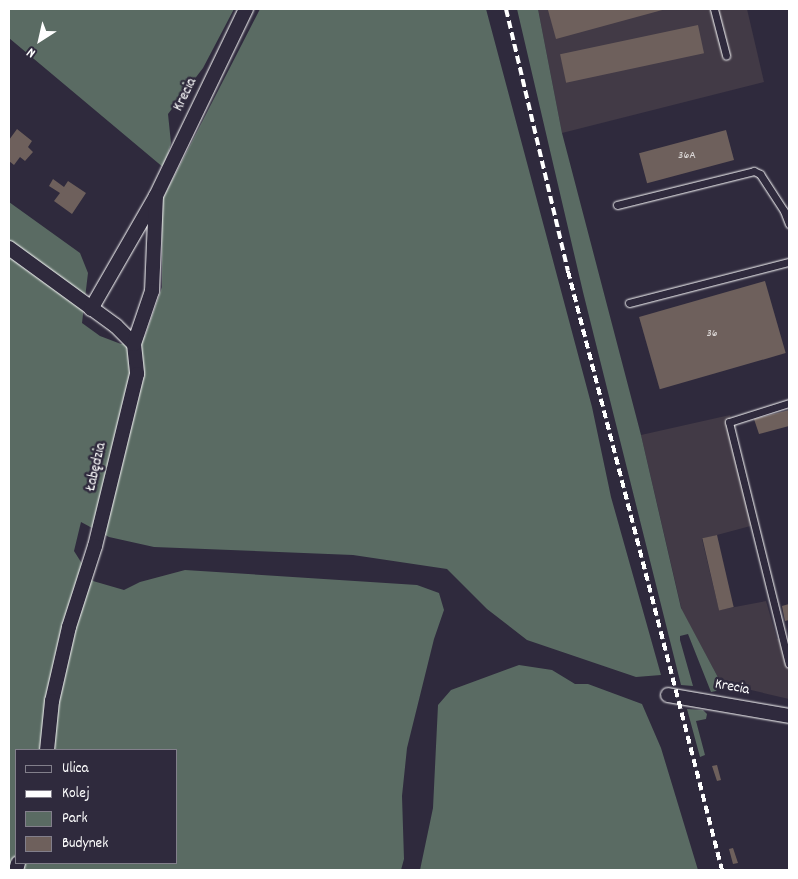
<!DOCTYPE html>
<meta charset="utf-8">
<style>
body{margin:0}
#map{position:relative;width:798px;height:879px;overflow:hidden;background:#2f2a3d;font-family:Dekko,sans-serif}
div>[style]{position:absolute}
.built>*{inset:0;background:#423a46}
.green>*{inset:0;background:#5a6b63}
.building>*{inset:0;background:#6e605c;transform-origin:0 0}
.roads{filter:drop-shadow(0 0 1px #fff) drop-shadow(0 0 1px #fff)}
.lane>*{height:7px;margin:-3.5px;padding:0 3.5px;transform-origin:3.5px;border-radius:3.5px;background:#2f2a3d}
.street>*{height:14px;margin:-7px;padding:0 7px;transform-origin:7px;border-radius:7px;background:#2f2a3d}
.rail>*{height:4px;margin-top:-2px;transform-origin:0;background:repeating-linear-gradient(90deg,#fff 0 8px,transparent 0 12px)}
span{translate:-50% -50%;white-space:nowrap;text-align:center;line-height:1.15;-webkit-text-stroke:5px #2f2a3d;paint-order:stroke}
.number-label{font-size:12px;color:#dbd7d6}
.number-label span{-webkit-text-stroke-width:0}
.street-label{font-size:15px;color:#fff}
.frame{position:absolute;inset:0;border:10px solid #fff;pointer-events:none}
.legend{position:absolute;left:15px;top:749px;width:162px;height:115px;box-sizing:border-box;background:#2f2a3d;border:1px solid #827f8b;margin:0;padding:6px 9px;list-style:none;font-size:15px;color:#fff}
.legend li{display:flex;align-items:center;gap:10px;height:25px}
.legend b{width:25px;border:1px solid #827f8b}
.north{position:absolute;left:15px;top:15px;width:50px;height:50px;-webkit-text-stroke:4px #2f2a3d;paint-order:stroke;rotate:215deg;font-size:14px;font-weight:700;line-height:20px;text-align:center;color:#fff}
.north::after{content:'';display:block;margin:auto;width:18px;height:22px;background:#fff;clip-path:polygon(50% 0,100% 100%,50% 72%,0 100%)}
</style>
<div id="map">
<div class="built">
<i style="clip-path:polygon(538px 9px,747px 9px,764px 82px,562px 133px)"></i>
<i style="clip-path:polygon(730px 415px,758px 524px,702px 539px,719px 610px,766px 601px,777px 639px,789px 638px,789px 699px,721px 683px,682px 611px,641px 435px)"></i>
</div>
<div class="green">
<i style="clip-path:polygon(9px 9px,234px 9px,203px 68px,168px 114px,171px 143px,164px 168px,9px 38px)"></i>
<i style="clip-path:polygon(evenodd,260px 9px,486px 9px,592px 407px,611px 497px,661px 675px,636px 677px,527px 640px,487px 609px,447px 569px,353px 555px,154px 547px,109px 537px,81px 522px,74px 551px,93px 581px,124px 590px,140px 582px,185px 570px,417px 585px,439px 593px,444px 610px,434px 639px,407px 748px,402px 796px,404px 859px,401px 870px,9px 870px,9px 202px,80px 253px,88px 273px,82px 323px,100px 336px,121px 344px,145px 336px,162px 287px,162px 200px,260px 9px,16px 750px,176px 750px,176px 863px,16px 863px,16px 750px)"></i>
<i style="clip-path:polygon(517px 9px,538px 9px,562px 133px,641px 435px,681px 608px,721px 683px,716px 691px,711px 692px,688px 634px,680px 636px,680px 640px,693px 686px,681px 685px,583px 292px)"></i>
<i style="clip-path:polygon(519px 665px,552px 670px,575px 684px,588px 684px,642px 704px,661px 748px,698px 870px,420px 870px,433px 808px,438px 705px,451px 690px)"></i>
<i style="clip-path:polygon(687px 709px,703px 710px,707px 714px,706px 719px,696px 721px,705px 755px,700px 757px)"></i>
</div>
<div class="building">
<i style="clip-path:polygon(666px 9px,556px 39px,548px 10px,553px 9px)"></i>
<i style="left:698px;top:25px;width:29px;height:141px;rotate:78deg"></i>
<i style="clip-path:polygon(17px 129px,32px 141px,28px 147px,33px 152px,25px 161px,20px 157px,14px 165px,9px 161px,9px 140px)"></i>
<i style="left:726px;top:130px;width:31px;height:90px;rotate:75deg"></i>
<i style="clip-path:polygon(53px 179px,64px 187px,68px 181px,86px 193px,72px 214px,54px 201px,60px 193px,49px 186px)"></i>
<i style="left:765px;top:281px;width:75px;height:131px;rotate:74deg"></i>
<i style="clip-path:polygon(789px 410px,789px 426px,759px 434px,754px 419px)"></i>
<i style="left:717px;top:535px;width:74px;height:15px;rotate:77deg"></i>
<i style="clip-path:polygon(789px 604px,789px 620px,785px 621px,782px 606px)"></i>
<i style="clip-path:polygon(717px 765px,721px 780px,717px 781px,712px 766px)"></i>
<i style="clip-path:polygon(733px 848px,738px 863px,733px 864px,729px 849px)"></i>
</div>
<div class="roads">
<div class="lane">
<i style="left:714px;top:9px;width:48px;rotate:75.4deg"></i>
<i style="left:617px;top:205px;width:141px;rotate:-13.9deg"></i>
<i style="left:754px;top:171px;width:7px;rotate:27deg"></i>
<i style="left:760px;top:174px;width:44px;rotate:57deg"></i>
<i style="left:784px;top:211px;width:14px;rotate:69deg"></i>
<i style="left:629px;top:303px;width:165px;rotate:-14.4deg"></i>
<i style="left:789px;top:403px;width:63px;rotate:162.4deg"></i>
<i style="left:729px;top:422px;width:249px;rotate:76.1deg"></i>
</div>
<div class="street">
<i style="left:156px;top:196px;width:208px;rotate:-64.3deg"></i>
<i style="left:9px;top:248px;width:132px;rotate:36.1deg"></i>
<i style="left:116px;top:326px;width:25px;rotate:45deg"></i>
<i style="left:134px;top:344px;width:30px;rotate:84deg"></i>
<i style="left:137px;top:374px;width:177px;rotate:103.7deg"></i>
<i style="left:95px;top:546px;width:85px;rotate:107.8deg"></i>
<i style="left:69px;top:627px;width:76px;rotate:102.9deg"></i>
<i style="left:52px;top:701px;width:49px;rotate:95.8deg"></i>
<i style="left:91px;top:309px;width:130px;rotate:-60.1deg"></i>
<i style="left:156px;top:196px;width:95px;rotate:92.4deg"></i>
<i style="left:152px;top:291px;width:56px;rotate:108.8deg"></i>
<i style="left:668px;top:695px;width:123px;rotate:9.8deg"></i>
<i style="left:16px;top:870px;width:7px;rotate:-74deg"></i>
</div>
</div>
<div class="rail">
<i style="left:506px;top:9px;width:269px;rotate:76.7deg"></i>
<i style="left:568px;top:271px;width:618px;rotate:75.58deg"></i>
</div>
<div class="number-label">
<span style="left:687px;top:156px">36A</span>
<span style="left:712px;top:334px">36</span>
</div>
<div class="street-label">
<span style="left:186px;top:95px;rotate:-64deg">Krecia</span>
<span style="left:97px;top:467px;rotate:-77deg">Łabędzia</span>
<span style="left:732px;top:688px;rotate:10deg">Krecia</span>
</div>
<div class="frame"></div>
<ul class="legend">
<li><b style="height:6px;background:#2f2a3d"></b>Ulica</li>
<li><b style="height:6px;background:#fff"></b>Kolej</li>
<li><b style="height:14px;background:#5a6b63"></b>Park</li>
<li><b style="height:14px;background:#6e605c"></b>Budynek</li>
</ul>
<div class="north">N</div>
</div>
